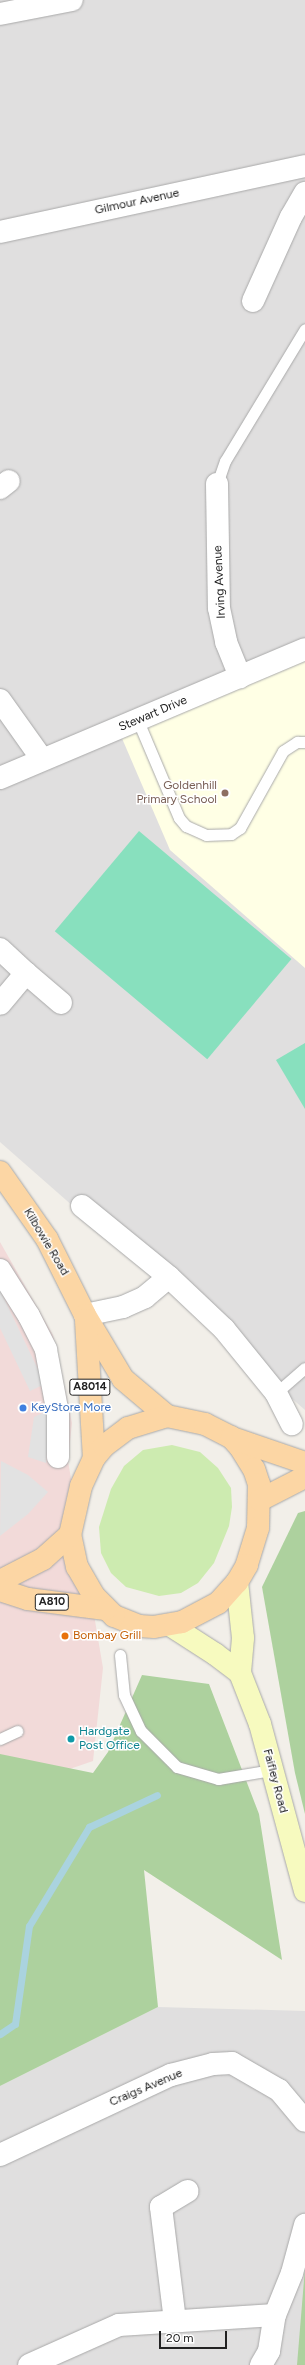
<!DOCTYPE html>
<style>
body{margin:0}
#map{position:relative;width:305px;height:2365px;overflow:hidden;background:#f2efe9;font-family:Figtree,sans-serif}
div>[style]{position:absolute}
.residential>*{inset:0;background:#e0dfdf}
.commercial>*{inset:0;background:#f2dad9}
.education>*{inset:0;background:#ffffe5}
.grass>*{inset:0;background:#cdebb0}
.forest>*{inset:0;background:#add19e}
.pitch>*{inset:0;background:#88e0be;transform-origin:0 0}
.parking>*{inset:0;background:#e2e2e2}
.stream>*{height:7px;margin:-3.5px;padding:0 3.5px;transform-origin:3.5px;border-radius:3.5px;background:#aad3df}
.roads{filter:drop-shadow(0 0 1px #a9a9a9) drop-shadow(0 0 1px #a9a9a9)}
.lane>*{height:11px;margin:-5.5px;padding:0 5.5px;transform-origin:5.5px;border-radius:5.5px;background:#fff}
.street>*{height:22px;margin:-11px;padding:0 11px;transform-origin:11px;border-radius:11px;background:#fff}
.secondary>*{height:22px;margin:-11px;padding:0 11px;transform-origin:11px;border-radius:11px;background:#f7fabf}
.primary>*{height:22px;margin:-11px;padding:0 11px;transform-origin:11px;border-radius:11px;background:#fcd6a4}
.dots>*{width:11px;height:11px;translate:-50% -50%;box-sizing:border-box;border:2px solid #fff;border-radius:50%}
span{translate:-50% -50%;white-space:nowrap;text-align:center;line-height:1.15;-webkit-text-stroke:3px #fff;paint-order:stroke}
.shield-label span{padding:1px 3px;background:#fff;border:1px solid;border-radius:3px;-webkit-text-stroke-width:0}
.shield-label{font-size:11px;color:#222;font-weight:700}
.street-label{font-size:12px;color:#222}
.education-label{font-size:12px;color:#785e54}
.right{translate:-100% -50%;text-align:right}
.shop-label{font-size:12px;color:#366cbe}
.left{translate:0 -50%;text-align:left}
.food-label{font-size:12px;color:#c56008}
.culture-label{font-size:12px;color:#0d838f}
.scale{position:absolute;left:159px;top:2331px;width:68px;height:18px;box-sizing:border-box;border:2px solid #222;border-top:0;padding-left:5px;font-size:12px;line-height:14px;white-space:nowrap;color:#222;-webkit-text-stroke:3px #fff;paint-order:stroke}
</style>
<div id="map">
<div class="residential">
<i style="clip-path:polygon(0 0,305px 0,305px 1410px,0 1142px)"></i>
<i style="clip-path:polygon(158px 2007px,305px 2011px,305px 2365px,0 2365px,0 2086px)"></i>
</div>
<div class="commercial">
<i style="clip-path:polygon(0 1242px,53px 1335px,72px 1423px,68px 1461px,103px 1668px,93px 1761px,0 1793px)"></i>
</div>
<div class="education">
<i style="clip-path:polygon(305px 660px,305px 968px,170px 850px,121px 736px)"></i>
</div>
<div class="grass">
<i style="clip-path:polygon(172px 1445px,200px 1452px,218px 1468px,231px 1488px,232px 1507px,229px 1526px,214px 1563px,198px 1583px,181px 1593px,159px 1596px,126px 1587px,111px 1573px,101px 1553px,99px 1527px,111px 1489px,124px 1466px,143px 1450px)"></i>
</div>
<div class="forest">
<i style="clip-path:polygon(305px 1511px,305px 1814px,295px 1773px,262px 1587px,298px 1513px)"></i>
<i style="clip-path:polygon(142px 1675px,209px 1684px,259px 1814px,282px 1960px,144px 1870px,158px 2007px,0 2086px,0 1754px,93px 1773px,108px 1752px)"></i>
<i style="clip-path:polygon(305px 2268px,305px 2365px,297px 2365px)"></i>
</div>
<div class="pitch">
<i style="left:139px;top:831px;width:199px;height:131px;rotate:40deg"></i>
<i style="clip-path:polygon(305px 1043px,305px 1109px,276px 1060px)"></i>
</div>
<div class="parking">
<i style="clip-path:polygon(0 1290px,45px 1384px,30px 1391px,0 1328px)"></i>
<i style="clip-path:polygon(51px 1409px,46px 1463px,28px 1457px,34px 1417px)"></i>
<i style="clip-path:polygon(1px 1461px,28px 1475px,48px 1492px,28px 1514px,0 1536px)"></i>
</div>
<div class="stream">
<i style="left:0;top:2034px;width:18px;rotate:-34deg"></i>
<i style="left:15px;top:2024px;width:99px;rotate:-81.9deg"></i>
<i style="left:29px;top:1926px;width:116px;rotate:-58.8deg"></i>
<i style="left:89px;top:1827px;width:75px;rotate:-25.2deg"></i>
</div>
<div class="roads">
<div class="lane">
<i style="left:217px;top:484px;width:24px;rotate:-71deg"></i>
<i style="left:225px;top:461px;width:154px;rotate:-58.8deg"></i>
<i style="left:138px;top:721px;width:105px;rotate:67.1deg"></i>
<i style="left:179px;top:818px;width:11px;rotate:49deg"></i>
<i style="left:186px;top:826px;width:22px;rotate:24deg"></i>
<i style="left:206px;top:835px;width:25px;rotate:-2deg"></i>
<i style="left:231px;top:834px;width:11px;rotate:-34deg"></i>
<i style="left:240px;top:828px;width:88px;rotate:-60.8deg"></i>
<i style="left:283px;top:751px;width:17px;rotate:-33deg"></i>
<i style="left:297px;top:742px;width:8px"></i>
<i style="left:276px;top:1393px;width:38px;rotate:-41deg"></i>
<i style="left:120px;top:1655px;width:40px;rotate:84.3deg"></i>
<i style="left:124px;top:1695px;width:40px;rotate:65deg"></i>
<i style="left:141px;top:1731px;width:51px;rotate:45deg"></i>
<i style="left:177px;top:1767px;width:43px;rotate:16.3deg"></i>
<i style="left:218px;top:1779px;width:55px;rotate:-9.5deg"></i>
<i style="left:0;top:1739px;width:19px;rotate:-25deg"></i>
</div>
<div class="street">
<i style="left:0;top:14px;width:73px;rotate:-11deg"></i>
<i style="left:0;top:232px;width:312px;rotate:-12.2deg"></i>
<i style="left:253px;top:301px;width:92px;rotate:-65.7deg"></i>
<i style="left:291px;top:217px;width:28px;rotate:-60deg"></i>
<i style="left:217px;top:484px;width:124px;rotate:89.1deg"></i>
<i style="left:219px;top:608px;width:35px;rotate:78deg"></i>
<i style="left:226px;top:642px;width:38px;rotate:68deg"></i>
<i style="left:0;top:488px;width:11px;rotate:-38deg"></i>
<i style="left:0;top:700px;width:72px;rotate:54.6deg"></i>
<i style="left:0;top:778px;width:331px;rotate:-22.9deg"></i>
<i style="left:0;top:949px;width:35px;rotate:43deg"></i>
<i style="left:26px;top:973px;width:40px;rotate:130deg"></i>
<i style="left:26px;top:973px;width:46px;rotate:40.6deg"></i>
<i style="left:82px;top:1206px;width:112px;rotate:39.2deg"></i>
<i style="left:169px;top:1277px;width:76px;rotate:43.4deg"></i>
<i style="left:224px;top:1329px;width:82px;rotate:50.9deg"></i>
<i style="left:276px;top:1393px;width:35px;rotate:63deg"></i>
<i style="left:0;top:1270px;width:54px;rotate:57.8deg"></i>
<i style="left:29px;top:1316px;width:38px;rotate:63deg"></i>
<i style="left:46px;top:1350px;width:65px;rotate:79.4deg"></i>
<i style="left:58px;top:1414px;width:43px;rotate:90deg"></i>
<i style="left:85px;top:1315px;width:39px;rotate:-12deg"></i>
<i style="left:123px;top:1307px;width:24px;rotate:-24deg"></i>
<i style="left:145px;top:1297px;width:31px;rotate:-40deg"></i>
<i style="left:0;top:2155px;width:189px;rotate:-25.1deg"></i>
<i style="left:171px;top:2075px;width:43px;rotate:-14.7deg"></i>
<i style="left:213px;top:2064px;width:19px;rotate:-3deg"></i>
<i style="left:232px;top:2063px;width:54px;rotate:29.9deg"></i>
<i style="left:279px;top:2090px;width:40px;rotate:50deg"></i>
<i style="left:175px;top:2321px;width:115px;rotate:-97deg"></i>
<i style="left:161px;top:2207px;width:31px;rotate:-31deg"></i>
<i style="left:29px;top:2365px;width:98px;rotate:-24deg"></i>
<i style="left:119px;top:2325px;width:156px;rotate:-3.7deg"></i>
<i style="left:261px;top:2365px;width:16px;rotate:-60deg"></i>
<i style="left:269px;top:2351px;width:36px;rotate:-81deg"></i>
<i style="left:275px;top:2315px;width:45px;rotate:-68deg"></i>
<i style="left:292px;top:2273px;width:50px;rotate:-74.8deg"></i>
</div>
<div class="secondary">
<i style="left:237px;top:1582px;width:56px;rotate:83.9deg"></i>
<i style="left:243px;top:1638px;width:35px;rotate:95deg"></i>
<i style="left:240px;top:1673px;width:55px;rotate:68.6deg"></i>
<i style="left:260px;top:1724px;width:173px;rotate:74.9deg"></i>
<i style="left:170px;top:1625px;width:54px;rotate:32.8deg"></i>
<i style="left:215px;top:1654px;width:31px;rotate:37deg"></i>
</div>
<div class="primary">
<i style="left:0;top:1172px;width:82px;rotate:55deg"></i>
<i style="left:47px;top:1239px;width:85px;rotate:63.4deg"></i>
<i style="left:85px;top:1315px;width:74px;rotate:59.3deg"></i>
<i style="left:123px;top:1379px;width:57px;rotate:40.1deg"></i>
<i style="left:86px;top:1320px;width:138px;rotate:86.7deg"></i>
<i style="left:167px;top:1416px;width:39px;rotate:12deg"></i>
<i style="left:205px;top:1424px;width:29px;rotate:27deg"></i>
<i style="left:231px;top:1437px;width:13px;rotate:48deg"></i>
<i style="left:240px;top:1447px;width:26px;rotate:58deg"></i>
<i style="left:254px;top:1469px;width:16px;rotate:72deg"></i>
<i style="left:259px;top:1484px;width:44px;rotate:91.3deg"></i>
<i style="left:258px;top:1528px;width:39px;rotate:107deg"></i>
<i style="left:247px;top:1565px;width:20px;rotate:120deg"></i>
<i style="left:237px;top:1582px;width:28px;rotate:132deg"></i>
<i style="left:218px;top:1603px;width:41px;rotate:152.2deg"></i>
<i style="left:182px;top:1622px;width:28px;rotate:170deg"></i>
<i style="left:154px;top:1627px;width:15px;rotate:-176deg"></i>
<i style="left:139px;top:1626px;width:27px;rotate:-158deg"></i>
<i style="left:114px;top:1616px;width:28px;rotate:-135deg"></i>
<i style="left:94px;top:1596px;width:34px;rotate:-120deg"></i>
<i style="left:77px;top:1567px;width:33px;rotate:-102deg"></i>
<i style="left:70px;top:1535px;width:50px;rotate:-77.3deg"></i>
<i style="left:81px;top:1486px;width:31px;rotate:-65deg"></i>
<i style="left:94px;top:1458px;width:16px;rotate:-50deg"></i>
<i style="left:104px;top:1446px;width:30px;rotate:-37deg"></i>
<i style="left:128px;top:1428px;width:41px;rotate:-17.1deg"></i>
<i style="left:232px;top:1438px;width:77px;rotate:18.9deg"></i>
<i style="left:260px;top:1500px;width:51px;rotate:-27.1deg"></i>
<i style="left:0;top:1581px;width:48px;rotate:-27.1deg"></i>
<i style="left:43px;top:1559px;width:36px;rotate:-42deg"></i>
<i style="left:0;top:1590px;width:29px;rotate:18deg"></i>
<i style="left:28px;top:1599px;width:78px;rotate:7.4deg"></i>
</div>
</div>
<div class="dots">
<i style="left:225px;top:793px;background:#8d6e63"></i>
<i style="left:23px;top:1408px;background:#3f7fe0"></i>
<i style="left:65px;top:1636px;background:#e8710a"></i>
<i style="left:71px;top:1739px;background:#0f9aa8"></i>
</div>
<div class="shield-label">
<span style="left:90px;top:1387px">A8014</span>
<span style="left:52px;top:1602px">A810</span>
</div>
<div class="street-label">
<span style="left:137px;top:202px;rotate:-12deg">Gilmour Avenue</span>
<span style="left:220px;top:582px;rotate:-93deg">Irving Avenue</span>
<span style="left:153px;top:714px;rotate:-23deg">Stewart Drive</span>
<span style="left:46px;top:1242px;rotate:59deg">Kilbowie Road</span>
<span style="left:275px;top:1781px;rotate:75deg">Faifley Road</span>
<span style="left:146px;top:2088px;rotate:-23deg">Craigs Avenue</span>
</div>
<div class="education-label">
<span class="right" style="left:217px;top:793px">Goldenhill<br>Primary School</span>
</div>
<div class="shop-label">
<span class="left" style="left:31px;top:1408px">KeyStore More</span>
</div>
<div class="food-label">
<span class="left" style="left:73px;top:1636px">Bombay Grill</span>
</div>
<div class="culture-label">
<span class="left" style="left:79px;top:1739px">Hardgate<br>Post Office</span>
</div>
<div class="scale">20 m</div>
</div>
